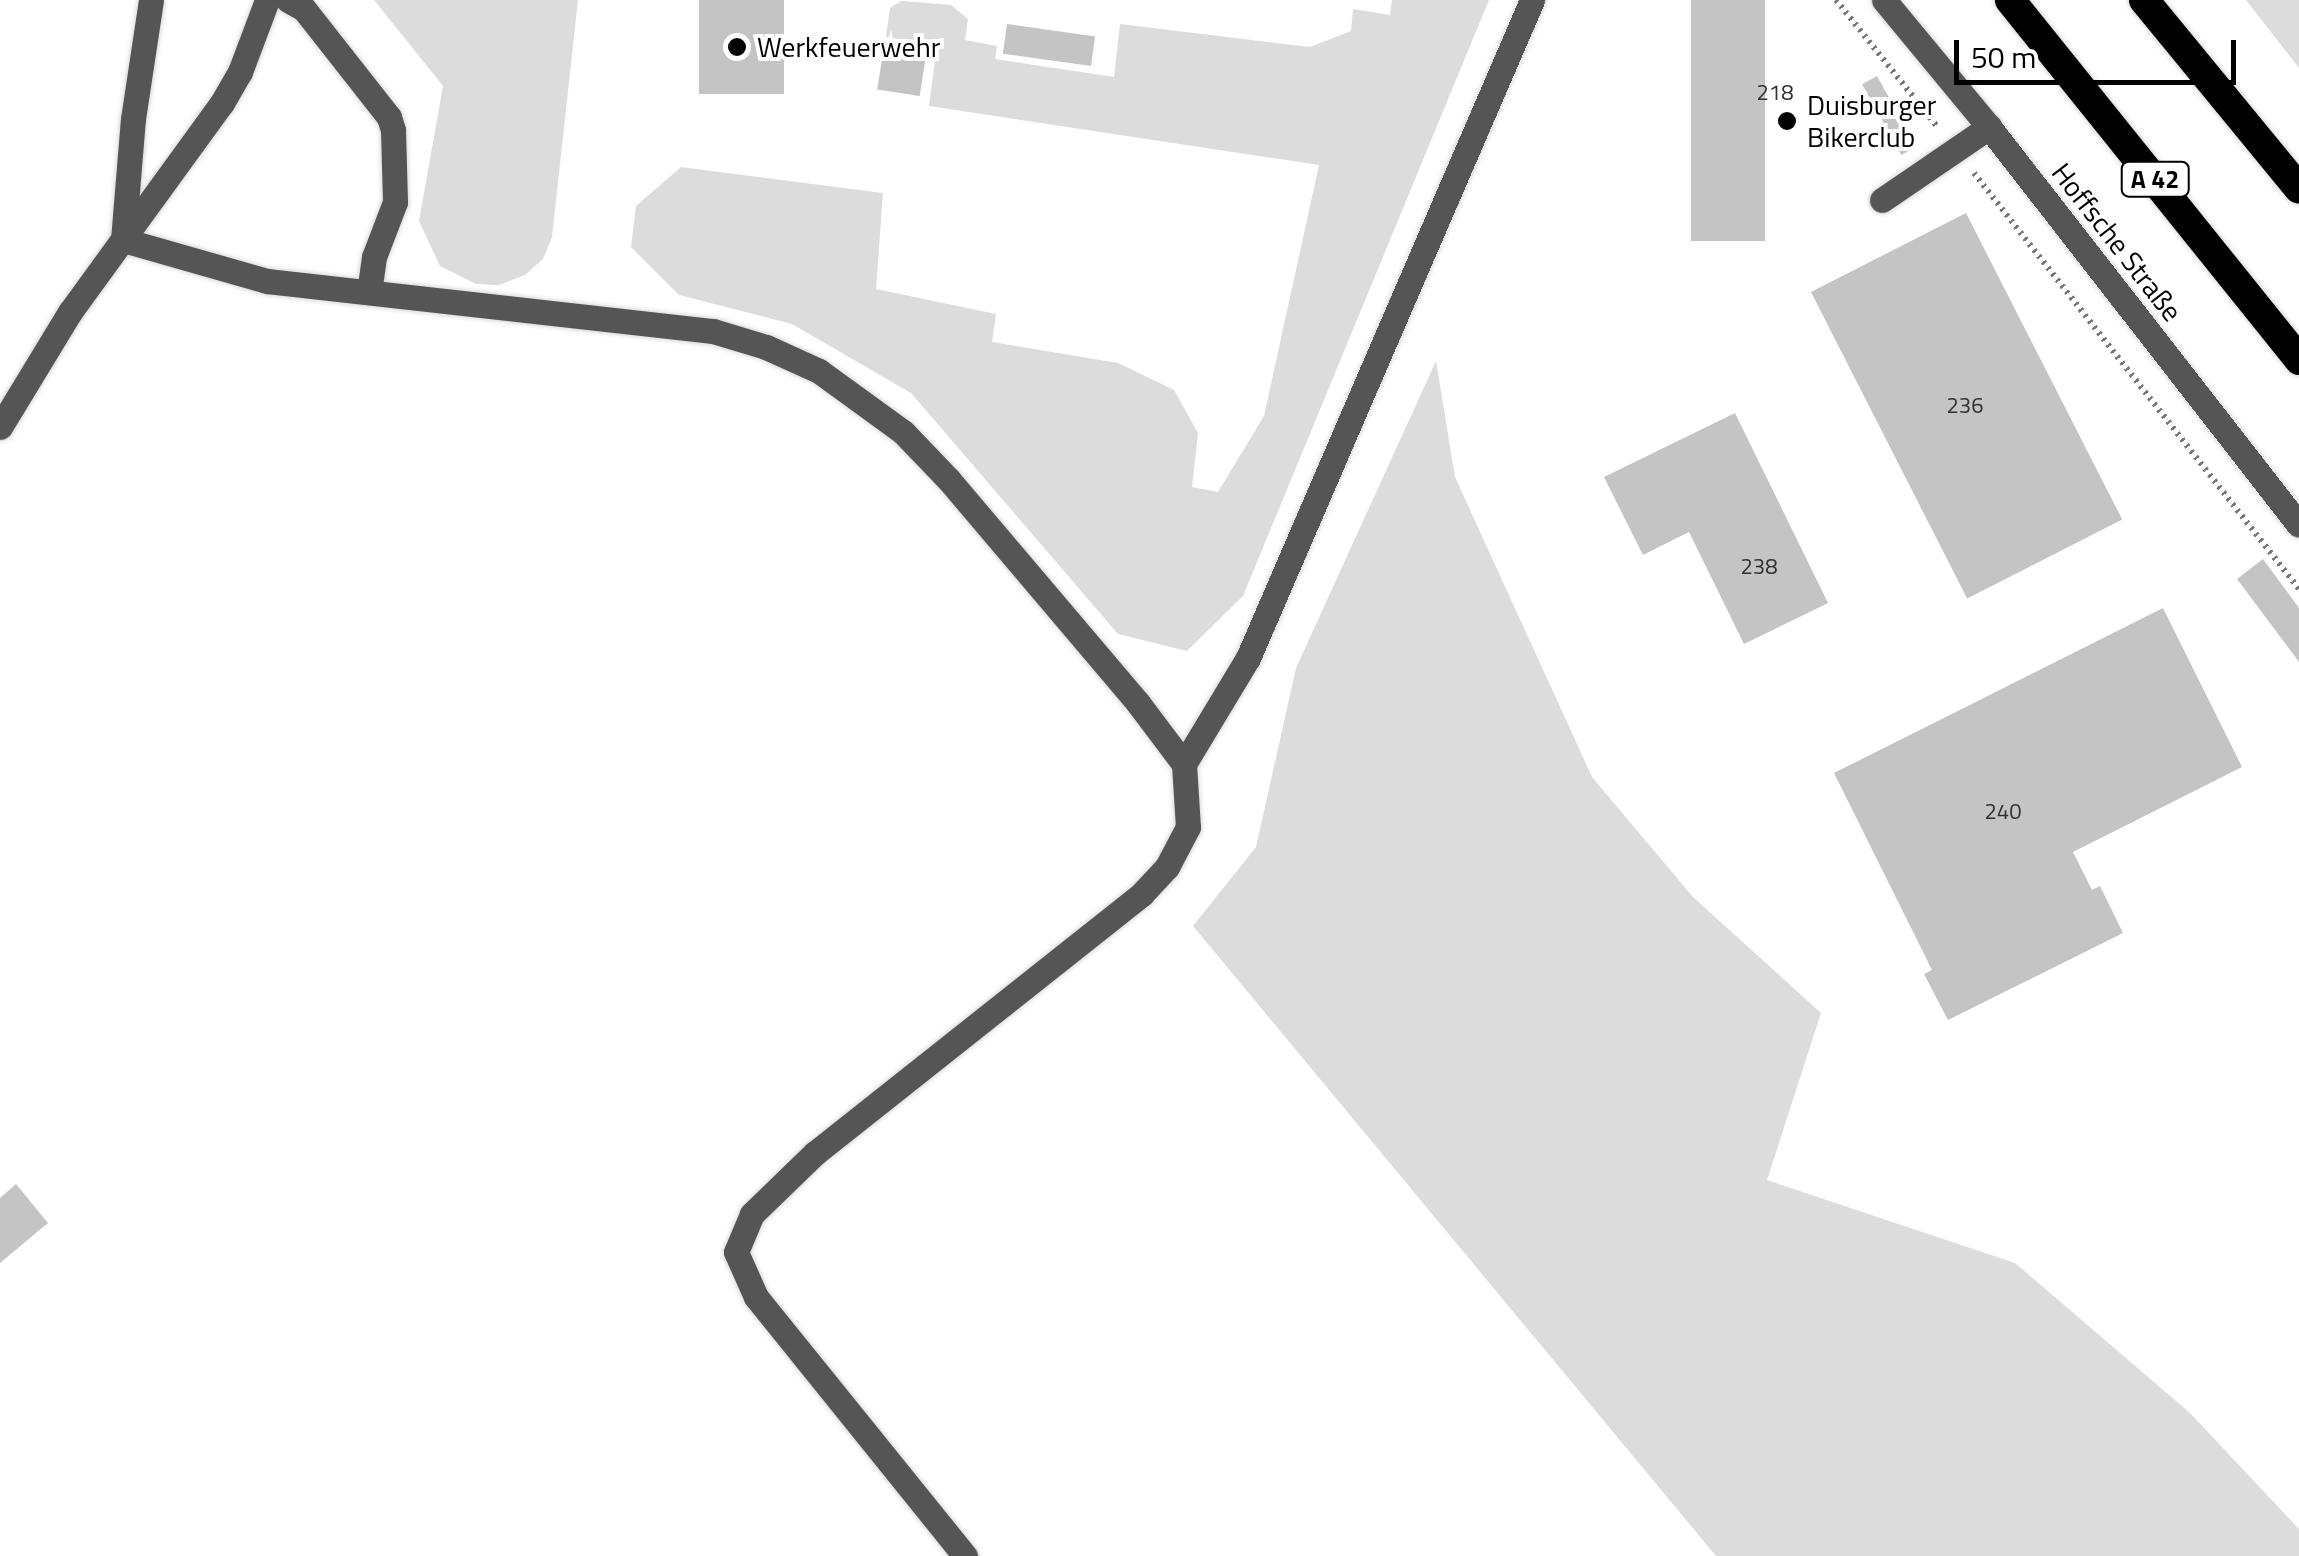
<!DOCTYPE html>
<meta charset="utf-8">
<style>
body{margin:0}
#map{position:relative;width:2299px;height:1556px;overflow:hidden;background:#fff;font-family:"Titillium Web",sans-serif}
div>[style]{position:absolute}
.green>*{inset:0;background:#dcdcdc}
.building>*{inset:0;background:#c4c4c4;transform-origin:0 0}
.path>*{height:6px;margin-top:-3px;transform-origin:0;background:repeating-linear-gradient(90deg,#777 0 2.5px,transparent 0 7.5px)}
.roads{filter:drop-shadow(0 0 2px #dbdbdb) drop-shadow(0 0 2px #dbdbdb)}
.minor>*{height:25px;margin:-12.5px;padding:0 12.5px;transform-origin:12.5px;border-radius:12.5px;background:#555}
.highway>*{height:30px;margin:-15px;padding:0 15px;transform-origin:15px;border-radius:15px;background:#000}
.dots>*{width:28px;height:28px;translate:-50% -50%;box-sizing:border-box;border:5px solid #fff;border-radius:50%}
span{translate:-50% -50%;white-space:nowrap;text-align:center;line-height:1.15;-webkit-text-stroke:8px #fff;paint-order:stroke}
.number-label{font-size:22px;color:#313131}
.number-label span{-webkit-text-stroke-width:0}
.shield-label span{padding:2px 8px;background:#fff;border:2px solid;border-radius:8px;-webkit-text-stroke-width:0}
.shield-label{font-size:25px;color:#000;font-weight:700}
.poi-label{font-size:28px;color:#000}
.left{translate:0 -50%;text-align:left}
.street-label{font-size:28px;color:#000}
.scale{position:absolute;left:1954px;top:40px;width:282px;height:45px;box-sizing:border-box;border:5px solid #000;border-top:0;padding-left:12px;font-size:30px;line-height:35px;white-space:nowrap;color:#000;-webkit-text-stroke:8px #fff;paint-order:stroke}
</style>
<div id="map">
<div class="green">
<i style="clip-path:polygon(374px 0,578px 0,552px 237px,543px 259px,525px 275px,499px 285px,476px 284px,440px 266px,419px 221px,443px 86px)"></i>
<i style="clip-path:polygon(1392px 0,1489px 0,1243px 596px,1187px 651px,1118px 634px,911px 393px,792px 324px,679px 295px,631px 247px,636px 206px,681px 167px,883px 193px,876px 289px,996px 314px,992px 342px,1118px 363px,1174px 390px,1198px 433px,1192px 487px,1218px 492px,1264px 416px,1319px 165px,929px 106px,937px 45px,886px 37px,890px 8px,901px 1px,951px 5px,968px 19px,965px 40px,997px 46px,995px 59px,1114px 77px,1120px 24px,1310px 47px,1351px 31px,1353px 9px,1390px 15px)"></i>
<i style="clip-path:polygon(2246px 0,2299px 0,2299px 68px)"></i>
<i style="clip-path:polygon(1436px 361px,1455px 477px,1592px 777px,1693px 897px,1821px 1013px,1767px 1180px,2015px 1263px,2190px 1413px,2299px 1529px,2299px 1556px,1716px 1556px,1193px 926px,1256px 847px,1296px 668px)"></i>
</div>
<div class="building">
<i style="left:699px;top:0;width:85px;height:94px"></i>
<i style="left:1691px;top:0;width:74px;height:241px"></i>
<i style="left:1007px;top:24px;width:89px;height:30px;rotate:8deg"></i>
<i style="left:885px;top:40px;width:43px;height:50px;rotate:9deg"></i>
<i style="left:1877px;top:76px;width:81px;height:17px;rotate:61deg"></i>
<i style="left:1966px;top:213px;width:344px;height:174px;rotate:63deg"></i>
<i style="clip-path:polygon(1735px 413px,1828px 603px,1744px 644px,1689px 532px,1643px 555px,1604px 477px)"></i>
<i style="clip-path:polygon(2263px 559px,2299px 608px,2299px 662px,2237px 579px)"></i>
<i style="clip-path:polygon(2163px 608px,2242px 767px,2073px 852px,2092px 890px,2100px 886px,2123px 933px,1948px 1020px,1924px 974px,1932px 970px,1834px 773px)"></i>
<i style="clip-path:polygon(16px 1184px,48px 1223px,0 1263px,0 1198px)"></i>
</div>
<div class="path">
<i style="left:1836px;top:0;width:164px;rotate:51.4deg"></i>
<i style="left:1974px;top:173px;width:528px;rotate:52deg"></i>
</div>
<div class="roads">
<div class="minor">
<i style="left:288px;top:0;width:18px;rotate:29deg"></i>
<i style="left:304px;top:9px;width:137px;rotate:51.8deg"></i>
<i style="left:389px;top:117px;width:14px;rotate:73deg"></i>
<i style="left:393px;top:130px;width:72px;rotate:88.4deg"></i>
<i style="left:395px;top:202px;width:59px;rotate:110.9deg"></i>
<i style="left:374px;top:257px;width:35px;rotate:98deg"></i>
<i style="left:1884px;top:0;width:165px;rotate:50.4deg"></i>
<i style="left:1989px;top:127px;width:504px;rotate:52.09deg"></i>
<i style="left:1882px;top:200px;width:130px;rotate:-34.3deg"></i>
<i style="left:123px;top:240px;width:150px;rotate:15.9deg"></i>
<i style="left:267px;top:281px;width:449px;rotate:6.4deg"></i>
<i style="left:713px;top:331px;width:55px;rotate:16.8deg"></i>
<i style="left:766px;top:347px;width:58px;rotate:24.4deg"></i>
<i style="left:819px;top:371px;width:104px;rotate:36deg"></i>
<i style="left:903px;top:432px;width:66px;rotate:46.2deg"></i>
<i style="left:949px;top:480px;width:292px;rotate:49.7deg"></i>
<i style="left:1138px;top:703px;width:76px;rotate:53deg"></i>
<i style="left:1184px;top:764px;width:63px;rotate:86.4deg"></i>
<i style="left:1188px;top:827px;width:45px;rotate:117.7deg"></i>
<i style="left:1167px;top:867px;width:37px;rotate:133deg"></i>
<i style="left:1142px;top:894px;width:417px;rotate:141.6deg"></i>
<i style="left:815px;top:1153px;width:88px;rotate:135.9deg"></i>
<i style="left:752px;top:1214px;width:41px;rotate:112.8deg"></i>
<i style="left:736px;top:1252px;width:49px;rotate:66deg"></i>
<i style="left:756px;top:1297px;width:333px;rotate:51.1deg"></i>
<i style="left:123px;top:240px;width:121px;rotate:-85.3deg"></i>
<i style="left:133px;top:119px;width:120px;rotate:-81.4deg"></i>
<i style="left:0;top:427px;width:135px;rotate:-58.7deg"></i>
<i style="left:70px;top:312px;width:258px;rotate:-54deg"></i>
<i style="left:222px;top:103px;width:36px;rotate:-60deg"></i>
<i style="left:240px;top:72px;width:77px;rotate:-69.4deg"></i>
<i style="left:1184px;top:764px;width:124px;rotate:-58.9deg"></i>
<i style="left:1248px;top:658px;width:717px;rotate:-66.65deg"></i>
</div>
<div class="highway">
<i style="left:2010px;top:0;width:462px;rotate:51.2deg"></i>
<i style="left:2144px;top:0;width:244px;rotate:50.6deg"></i>
</div>
</div>
<div class="dots">
<i style="left:737px;top:47px;background:#000"></i>
<i style="left:1787px;top:121px;background:#000"></i>
</div>
<div class="number-label">
<span style="left:1775px;top:93px">218</span>
<span style="left:1965px;top:406px">236</span>
<span style="left:1759px;top:567px">238</span>
<span style="left:2003px;top:812px">240</span>
</div>
<div class="shield-label">
<span style="left:2155px;top:179px">A 42</span>
</div>
<div class="poi-label">
<span class="left" style="left:757px;top:47px">Werkfeuerwehr</span>
<span class="left" style="left:1807px;top:121px">Duisburger<br>Bikerclub</span>
</div>
<div class="street-label">
<span style="left:2117px;top:242px;rotate:52deg">Hoffsche Straße</span>
</div>
<div class="scale">50 m</div>
</div>
